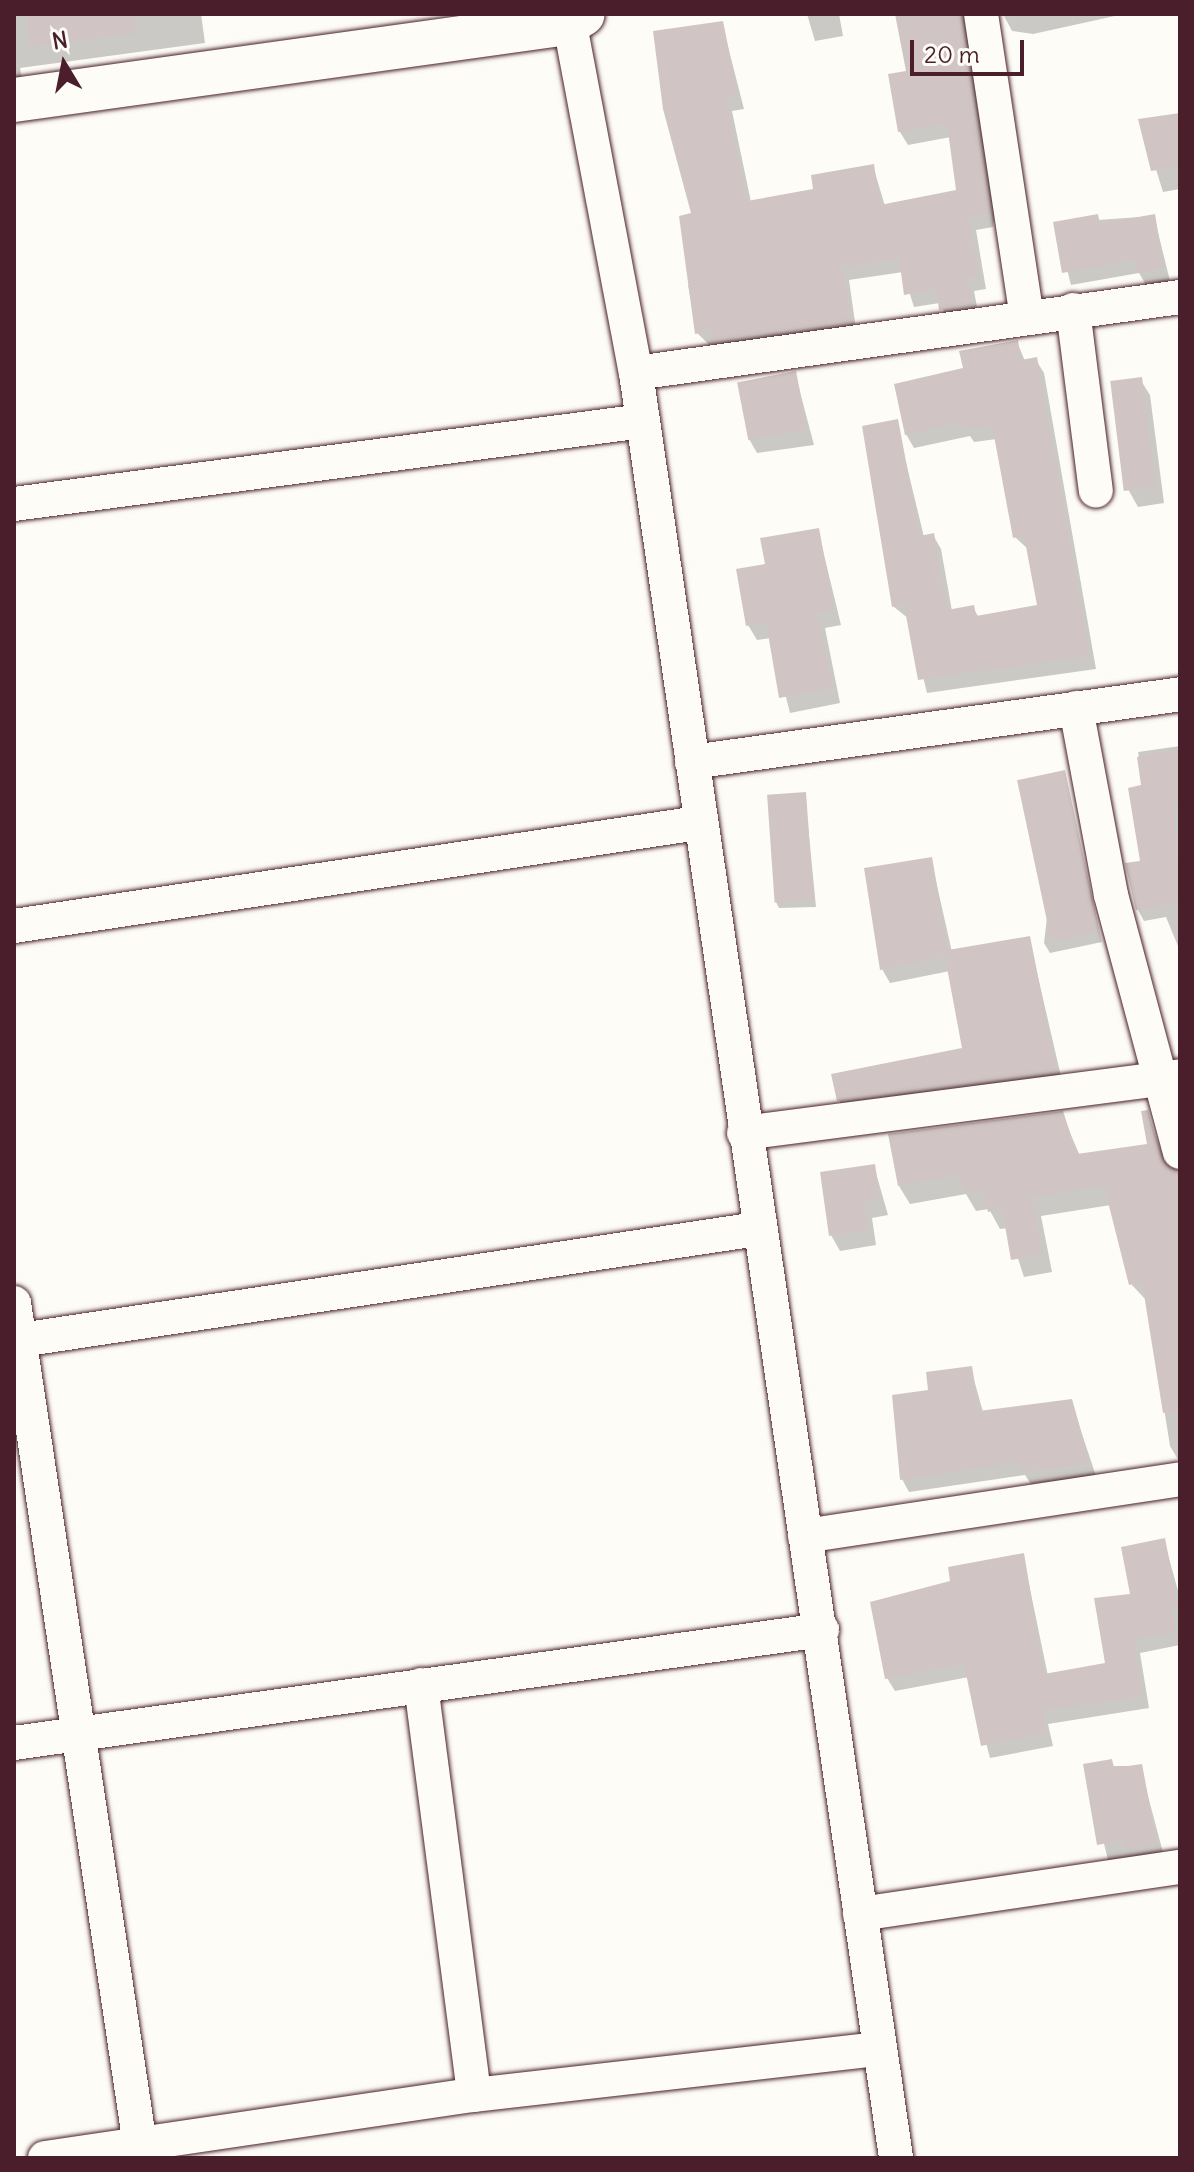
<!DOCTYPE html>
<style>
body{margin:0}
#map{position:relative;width:1194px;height:2172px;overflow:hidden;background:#fdfcf7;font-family:Delius,sans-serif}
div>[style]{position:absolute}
.shadow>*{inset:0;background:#0003}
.building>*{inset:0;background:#d0c5c4;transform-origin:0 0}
.roads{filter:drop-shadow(0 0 2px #4a1f2b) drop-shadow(0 0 2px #4a1f2b)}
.street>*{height:34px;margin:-17px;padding:0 17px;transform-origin:17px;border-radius:17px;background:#fdfcf7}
.secondary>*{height:44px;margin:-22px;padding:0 22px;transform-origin:22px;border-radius:22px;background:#fdfcf7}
span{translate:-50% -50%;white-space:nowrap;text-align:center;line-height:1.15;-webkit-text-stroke:7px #fdfcf7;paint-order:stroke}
.frame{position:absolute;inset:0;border:16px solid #4a1f2b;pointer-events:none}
.north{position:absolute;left:24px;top:24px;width:80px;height:80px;-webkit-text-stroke:6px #fdfcf7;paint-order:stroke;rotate:350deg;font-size:22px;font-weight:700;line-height:32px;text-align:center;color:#4a1f2b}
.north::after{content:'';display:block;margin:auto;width:28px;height:36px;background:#4a1f2b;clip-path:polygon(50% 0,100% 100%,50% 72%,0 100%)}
.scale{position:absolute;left:910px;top:40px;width:114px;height:36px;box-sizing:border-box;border:4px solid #4a1f2b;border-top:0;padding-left:10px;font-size:24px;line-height:28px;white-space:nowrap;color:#4a1f2b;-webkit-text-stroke:6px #fdfcf7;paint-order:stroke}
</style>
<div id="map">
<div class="shadow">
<i style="clip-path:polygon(14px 14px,201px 14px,205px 43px,20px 68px,22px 78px,14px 79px)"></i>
<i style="clip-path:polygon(807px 14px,839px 14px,843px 36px,815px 41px)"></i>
<i style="clip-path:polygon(897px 14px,979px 14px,995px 213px,993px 227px,976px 230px,986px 289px,974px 291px,979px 317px,949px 323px,940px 303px,914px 307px,903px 272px,849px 280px,857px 336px,720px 355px,697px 333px,688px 285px,694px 284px,694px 215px,722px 23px,744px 109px,732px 111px,751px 202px,815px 191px,873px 166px,885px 206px,958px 191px,951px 137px,908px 145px,900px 132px,890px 76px,908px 73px)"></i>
<i style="clip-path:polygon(1003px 14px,1124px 14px,1033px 34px,1012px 31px)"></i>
<i style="clip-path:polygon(1180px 115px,1180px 189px,1163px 192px,1141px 121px)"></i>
<i style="clip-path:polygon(1154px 216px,1170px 281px,1146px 285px,1139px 273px,1071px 285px,1055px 223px)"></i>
<i style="clip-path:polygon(1017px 342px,1025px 361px,1036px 360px,1044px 373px,1096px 669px,927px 693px,909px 619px,894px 607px,896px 421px,924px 537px,933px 535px,941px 549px,952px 611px,973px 607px,979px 618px,1039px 607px,1029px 550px,1015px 537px,997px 439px,974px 442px,970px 436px,914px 448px,906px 434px,965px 369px)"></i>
<i style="clip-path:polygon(795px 373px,814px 445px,757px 453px,748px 437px)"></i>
<i style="clip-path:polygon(1140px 379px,1150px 395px,1164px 503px,1138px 507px,1129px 491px,1112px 383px)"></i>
<i style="clip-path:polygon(818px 530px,841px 625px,825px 628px,840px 703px,790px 713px,771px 638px,757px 640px,748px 625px,767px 566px)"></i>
<i style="clip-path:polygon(1180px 746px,1180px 951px,1166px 917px,1144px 921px,1138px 910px,1144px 787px,1138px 752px)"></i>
<i style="clip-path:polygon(1064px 772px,1102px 942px,1050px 953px,1044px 943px)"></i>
<i style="clip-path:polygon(805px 794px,816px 907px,779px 908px,775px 900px)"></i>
<i style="clip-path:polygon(931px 859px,952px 952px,1029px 938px,1063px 1085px,847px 1114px,839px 1100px,964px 1049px,950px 971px,890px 983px,882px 969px)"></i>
<i style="clip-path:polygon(1147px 1112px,1168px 1170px,1180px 1180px,1180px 1463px,1170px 1446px,1147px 1301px,1131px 1284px,1111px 1205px,1041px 1216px,1052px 1272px,1024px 1277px,1008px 1228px,1000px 1229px,989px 1209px,976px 1211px,966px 1194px,910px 1204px,899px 1186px,1062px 1114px,1080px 1156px,1152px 1164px)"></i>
<i style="clip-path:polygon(874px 1166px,888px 1215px,872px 1218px,876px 1245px,840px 1251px,831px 1235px)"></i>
<i style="clip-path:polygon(971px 1369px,983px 1412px,1071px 1401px,1096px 1476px,1031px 1484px,1025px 1475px,909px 1492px,902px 1479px,931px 1391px)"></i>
<i style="clip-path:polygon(1164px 1540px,1180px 1598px,1180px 1645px,1140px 1653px,1149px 1708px,1048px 1724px,1053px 1746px,990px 1758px,969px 1677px,895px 1691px,887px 1678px,953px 1582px,1023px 1555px,1048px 1676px,1108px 1665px,1133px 1596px)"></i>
<i style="clip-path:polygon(1085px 1766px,1140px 1766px,1165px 1860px,1108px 1860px)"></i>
</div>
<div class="building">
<i style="clip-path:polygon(26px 14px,135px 14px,136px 33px,31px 47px)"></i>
<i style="clip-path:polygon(895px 14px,960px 14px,989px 199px,986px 214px,969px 217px,980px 276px,968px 278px,973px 304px,939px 310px,936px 289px,904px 295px,899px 258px,843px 268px,851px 323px,710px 342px,709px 331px,695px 334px,679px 216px,691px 213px,663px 109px,653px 31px,723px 21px,738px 96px,726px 98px,747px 201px,813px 189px,811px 175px,874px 164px,880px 205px,956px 190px,947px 124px,898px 132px,888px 74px,906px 71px)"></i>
<i style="clip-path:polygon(1180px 113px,1180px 167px,1151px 171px,1138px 119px)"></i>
<i style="clip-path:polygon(1098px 214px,1100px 224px,1155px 214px,1164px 268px,1136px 273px,1134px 260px,1062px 273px,1053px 222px)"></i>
<i style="clip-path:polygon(1018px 340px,1021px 360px,1037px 357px,1090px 656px,918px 680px,904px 605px,892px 607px,862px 426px,898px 419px,920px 536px,934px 533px,947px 610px,974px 605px,976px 616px,1037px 605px,1024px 536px,1013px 538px,992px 425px,964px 429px,963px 422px,905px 435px,894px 384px,963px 368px,959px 351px)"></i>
<i style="left:796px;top:371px;width:59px;height:60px;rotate:79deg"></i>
<i style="left:1142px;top:377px;width:111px;height:32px;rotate:83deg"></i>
<i style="clip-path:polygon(819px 528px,834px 610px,818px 613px,833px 688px,779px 698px,766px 622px,746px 626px,736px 569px,765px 564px,760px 538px)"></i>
<i style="clip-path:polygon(1180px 749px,1180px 805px,1174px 806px,1180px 902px,1136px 910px,1125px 863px,1140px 861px,1128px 788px,1141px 785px,1137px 757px)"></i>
<i style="left:1065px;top:770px;width:165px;height:49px;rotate:78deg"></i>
<i style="left:806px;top:792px;width:108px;height:39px;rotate:86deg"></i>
<i style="clip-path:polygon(932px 857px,948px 950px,1030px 936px,1057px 1072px,837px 1101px,831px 1074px,962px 1048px,945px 957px,880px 970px,864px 868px)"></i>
<i style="clip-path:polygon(1148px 1110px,1161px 1158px,1180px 1171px,1180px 1412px,1163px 1413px,1142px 1282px,1129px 1285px,1104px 1186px,1032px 1198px,1043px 1254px,1011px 1260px,1002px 1209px,988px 1212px,983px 1190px,964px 1193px,960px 1175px,898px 1186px,888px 1134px,1063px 1111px,1077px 1154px,1147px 1144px,1141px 1111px)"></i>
<i style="clip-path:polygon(875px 1164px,880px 1199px,864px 1202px,868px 1229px,829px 1236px,820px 1172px)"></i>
<i style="clip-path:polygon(972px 1366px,979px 1411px,1072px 1399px,1090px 1463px,1022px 1472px,1020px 1462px,900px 1480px,892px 1395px,928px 1390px,926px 1372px)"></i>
<i style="clip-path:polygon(1165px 1538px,1178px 1607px,1171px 1609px,1175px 1632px,1134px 1640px,1143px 1696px,1042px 1711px,1047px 1733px,981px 1746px,964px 1664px,885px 1679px,870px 1602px,950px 1581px,948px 1567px,1024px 1553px,1044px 1674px,1105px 1663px,1094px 1598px,1130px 1594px,1121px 1547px)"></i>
<i style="clip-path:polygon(1112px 1759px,1114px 1768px,1142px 1764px,1157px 1844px,1126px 1850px,1123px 1840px,1097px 1845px,1083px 1764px)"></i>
</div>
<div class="roads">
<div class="street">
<i style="left:568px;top:14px;width:365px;rotate:79.3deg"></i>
<i style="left:636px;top:373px;width:1804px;rotate:81.71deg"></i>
<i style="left:981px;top:14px;width:302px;rotate:81.4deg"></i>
<i style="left:1073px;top:310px;width:182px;rotate:82.8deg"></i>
<i style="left:636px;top:373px;width:549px;rotate:-7.95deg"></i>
<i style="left:14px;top:504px;width:634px;rotate:-7.52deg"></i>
<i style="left:1076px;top:708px;width:190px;rotate:79.4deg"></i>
<i style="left:1111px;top:895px;width:266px;rotate:75deg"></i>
<i style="left:692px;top:762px;width:493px;rotate:-7.9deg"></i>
<i style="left:14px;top:926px;width:692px;rotate:-8.56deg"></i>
<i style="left:744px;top:1133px;width:440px;rotate:-7.4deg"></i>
<i style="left:14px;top:1303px;width:865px;rotate:81.49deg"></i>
<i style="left:14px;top:1341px;width:751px;rotate:-8.57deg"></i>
<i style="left:805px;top:1536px;width:379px;rotate:-8.6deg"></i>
<i style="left:421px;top:1685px;width:413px;rotate:82.6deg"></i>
<i style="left:14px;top:1743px;width:816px;rotate:-7.96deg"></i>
<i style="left:860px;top:1914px;width:323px;rotate:-8.4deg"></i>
<i style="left:45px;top:2158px;width:434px;rotate:-8.4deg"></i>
<i style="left:474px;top:2095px;width:408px;rotate:-6.5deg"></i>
</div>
<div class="secondary">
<i style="left:14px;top:100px;width:559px;rotate:-7.91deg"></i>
<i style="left:568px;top:23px;width:17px;rotate:-31deg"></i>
</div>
</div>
<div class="frame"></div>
<div class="north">N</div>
<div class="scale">20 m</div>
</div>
